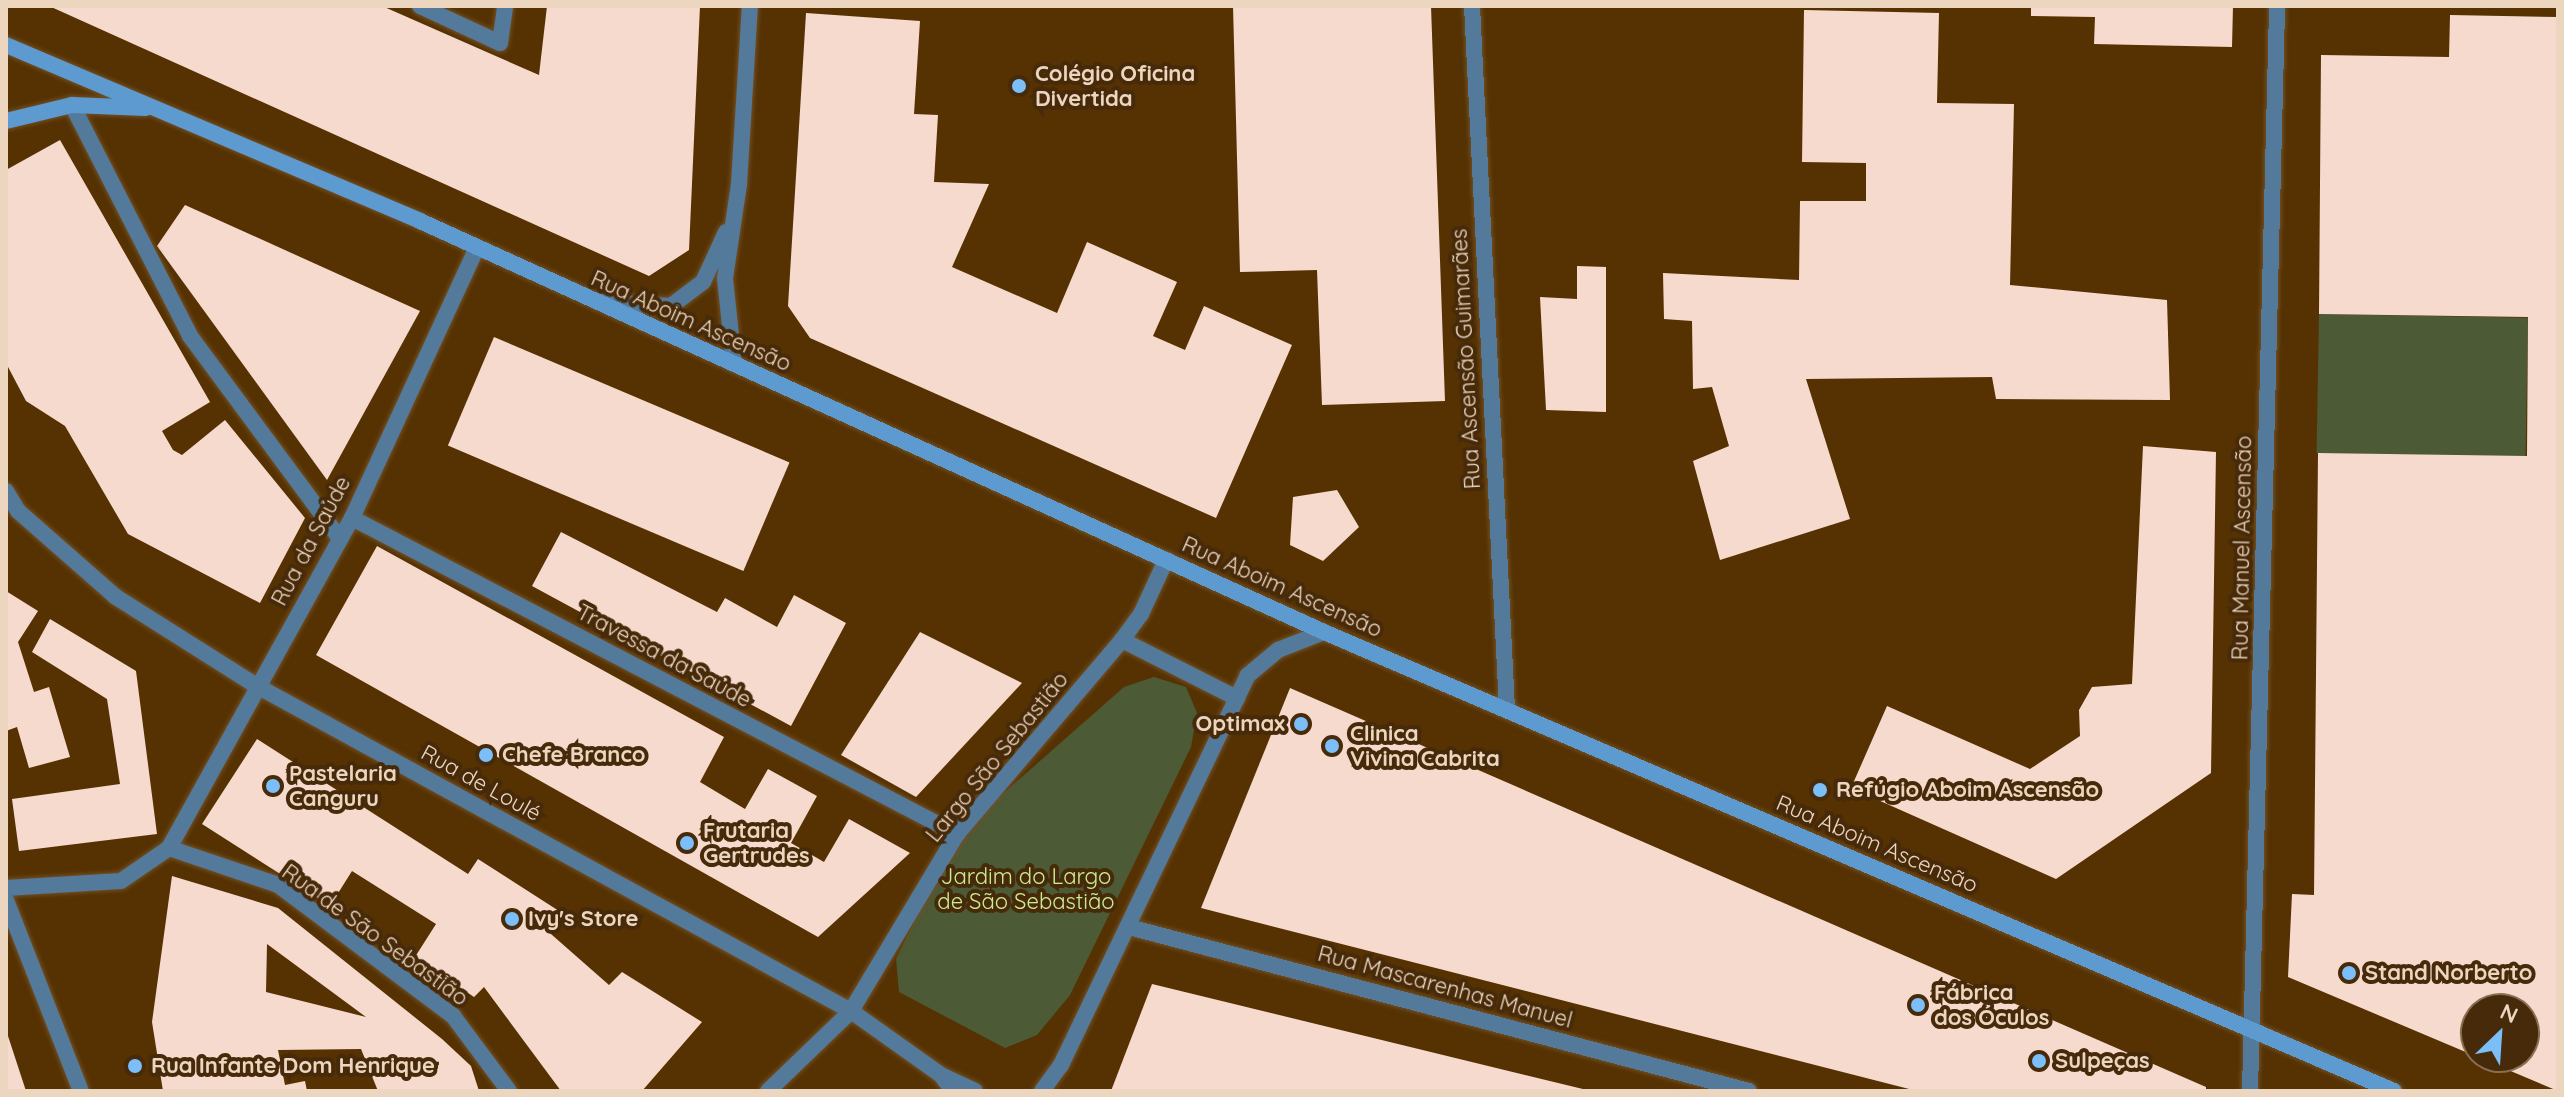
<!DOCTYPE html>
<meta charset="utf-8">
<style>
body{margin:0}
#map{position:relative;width:2564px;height:1097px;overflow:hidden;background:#563203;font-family:Quicksand,sans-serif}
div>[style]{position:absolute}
.green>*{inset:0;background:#4c5a36;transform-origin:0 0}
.building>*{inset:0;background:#f7dace;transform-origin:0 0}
.roads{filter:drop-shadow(0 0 2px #715025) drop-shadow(0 0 2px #715025)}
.service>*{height:16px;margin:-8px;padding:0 8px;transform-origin:8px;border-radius:8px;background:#53799b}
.pedestrian>*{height:16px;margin:-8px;padding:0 8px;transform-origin:8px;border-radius:8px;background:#53799b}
.minor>*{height:16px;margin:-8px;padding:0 8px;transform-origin:8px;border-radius:8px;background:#53799b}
.tertiary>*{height:16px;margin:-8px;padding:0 8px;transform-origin:8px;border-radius:8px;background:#53799b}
.secondary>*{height:16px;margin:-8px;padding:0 8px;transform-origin:8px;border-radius:8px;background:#5d9ad0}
.dots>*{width:22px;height:22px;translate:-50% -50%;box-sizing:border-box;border:4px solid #462a09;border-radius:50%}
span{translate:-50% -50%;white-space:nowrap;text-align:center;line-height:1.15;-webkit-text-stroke:8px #462a09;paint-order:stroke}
.poi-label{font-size:22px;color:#ecd6c0;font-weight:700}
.left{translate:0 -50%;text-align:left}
.right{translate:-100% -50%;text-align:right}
.street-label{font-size:22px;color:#ecd6c0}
.park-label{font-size:22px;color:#caed94}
.frame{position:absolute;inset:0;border:8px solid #ecd6c0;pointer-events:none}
.north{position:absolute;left:2460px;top:993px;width:80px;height:80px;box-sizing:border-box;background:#462a09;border:2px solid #886f52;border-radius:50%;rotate:25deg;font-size:22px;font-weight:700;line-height:32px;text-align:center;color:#ecd6c0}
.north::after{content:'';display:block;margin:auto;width:28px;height:36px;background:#7bbef8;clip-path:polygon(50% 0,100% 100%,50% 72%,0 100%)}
</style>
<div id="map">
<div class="green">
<i style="left:2319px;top:314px;width:209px;height:139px;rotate:1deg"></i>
<i style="clip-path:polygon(1154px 677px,1186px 687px,1197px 713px,1191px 747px,1070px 995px,1037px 1035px,1005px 1048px,899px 992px,896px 959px,957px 834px,1124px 687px)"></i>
</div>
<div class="building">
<i style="clip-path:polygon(49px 6px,382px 6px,539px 75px,547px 6px,700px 6px,689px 250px,649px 276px)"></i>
<i style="clip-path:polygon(1233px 6px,1431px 6px,1445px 401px,1322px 405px,1317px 270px,1240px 272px)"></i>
<i style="clip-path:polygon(2031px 6px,2233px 6px,2232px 47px,2094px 44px,2095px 17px,2031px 16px)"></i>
<i style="clip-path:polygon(1804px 10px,1939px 13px,1937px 103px,2014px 104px,2010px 285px,2167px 300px,2170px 400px,1996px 399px,1992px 377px,1806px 379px,1850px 519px,1720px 560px,1693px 461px,1729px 446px,1712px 387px,1693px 389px,1692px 321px,1664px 319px,1663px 273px,1799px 280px,1800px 201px,1866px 201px,1866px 163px,1802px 162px)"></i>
<i style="clip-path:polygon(806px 13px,920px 21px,914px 114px,938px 115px,934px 182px,989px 184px,952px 267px,1057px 313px,1087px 242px,1177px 282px,1153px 336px,1185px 350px,1204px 306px,1292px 345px,1216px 518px,810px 338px,788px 306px)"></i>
<i style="clip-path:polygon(evenodd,2450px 15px,2558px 17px,2558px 1091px,2288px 977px,2292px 894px,2314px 895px,2318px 453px,2527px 456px,2528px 317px,2319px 314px,2321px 55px,2449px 57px,2450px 15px,2476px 1009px,2524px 1009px,2524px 1057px,2476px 1057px,2476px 1009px)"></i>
<i style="clip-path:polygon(60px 140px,210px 402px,162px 431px,173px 450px,182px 455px,225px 420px,305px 518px,260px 603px,128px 534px,65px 426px,26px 401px,7px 365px,6px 170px)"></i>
<i style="clip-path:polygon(185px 205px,420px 311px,327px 480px,157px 246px)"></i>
<i style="clip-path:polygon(1577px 266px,1606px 267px,1606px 412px,1546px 410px,1540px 297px,1577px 299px)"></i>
<i style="left:494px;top:337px;width:321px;height:118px;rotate:23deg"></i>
<i style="clip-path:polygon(2143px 446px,2216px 452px,2211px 773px,2056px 879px,1851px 788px,1887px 706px,2030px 769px,2080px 736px,2079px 710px,2092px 687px,2132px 684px)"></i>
<i style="clip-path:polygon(1337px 490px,1359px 527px,1323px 561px,1290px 545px,1293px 497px)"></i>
<i style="clip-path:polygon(561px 532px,717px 612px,725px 598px,777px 627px,794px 595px,846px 623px,791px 726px,532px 586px)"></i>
<i style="clip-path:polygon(377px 546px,724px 737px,700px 782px,745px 809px,768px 769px,817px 796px,791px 843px,824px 862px,849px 819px,910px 853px,818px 937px,316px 655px)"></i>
<i style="clip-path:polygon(6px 591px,38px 611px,18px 642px,34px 692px,49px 687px,70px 757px,29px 768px,17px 727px,6px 731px)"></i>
<i style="clip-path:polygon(50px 619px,136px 671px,157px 834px,19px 851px,12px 799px,120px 784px,107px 699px,32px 652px)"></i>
<i style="clip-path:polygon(920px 632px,1022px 683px,916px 797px,841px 755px)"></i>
<i style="clip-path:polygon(1290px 688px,2206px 1087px,2206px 1091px,1917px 1091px,1201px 908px)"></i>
<i style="clip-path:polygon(257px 739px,468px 874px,478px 859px,559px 911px,543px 927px,609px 985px,622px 972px,702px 1022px,642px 1091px,561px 1091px,484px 987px,474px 997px,415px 957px,436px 924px,352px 871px,330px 906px,202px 824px)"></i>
<i style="clip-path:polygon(evenodd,172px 876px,278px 908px,442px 1039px,471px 1066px,479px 1091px,378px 1091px,361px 1049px,278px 1050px,285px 1085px,305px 1081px,307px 1091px,163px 1091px,152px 1022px,172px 876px,267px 944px,366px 1017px,266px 992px,267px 944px)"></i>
<i style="clip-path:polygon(1152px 984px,1587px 1090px,1587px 1091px,1111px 1091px)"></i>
<i style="clip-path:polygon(6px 1033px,7px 1033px,26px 1091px,6px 1091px)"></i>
</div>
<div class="roads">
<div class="service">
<i style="left:420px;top:6px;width:88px;rotate:24.8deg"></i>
<i style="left:500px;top:43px;width:37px;rotate:-82deg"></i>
</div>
<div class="pedestrian">
<i style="left:72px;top:105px;width:259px;rotate:62.9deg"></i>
<i style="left:190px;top:336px;width:252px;rotate:53.5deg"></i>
</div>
<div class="minor">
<i style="left:1472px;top:6px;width:704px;rotate:87.15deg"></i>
<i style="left:6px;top:491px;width:23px;rotate:59deg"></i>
<i style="left:18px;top:511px;width:130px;rotate:41.3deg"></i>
<i style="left:116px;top:597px;width:167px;rotate:32.3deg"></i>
<i style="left:257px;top:686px;width:677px;rotate:28.68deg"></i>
<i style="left:851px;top:1011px;width:110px;rotate:35.4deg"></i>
<i style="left:941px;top:1075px;width:20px;rotate:53deg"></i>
<i style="left:352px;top:518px;width:683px;rotate:27.58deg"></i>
<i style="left:1122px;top:640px;width:129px;rotate:26.8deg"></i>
<i style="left:169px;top:848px;width:115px;rotate:18.7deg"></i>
<i style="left:278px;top:885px;width:219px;rotate:36.8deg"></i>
<i style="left:453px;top:1016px;width:94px;rotate:53.3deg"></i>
<i style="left:6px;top:888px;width:115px;rotate:-3.5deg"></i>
<i style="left:121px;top:881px;width:58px;rotate:-34.5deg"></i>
<i style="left:169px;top:848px;width:377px;rotate:-61deg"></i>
<i style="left:352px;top:518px;width:298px;rotate:-65.2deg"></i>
<i style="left:1129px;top:927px;width:641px;rotate:14.82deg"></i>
<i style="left:943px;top:1076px;width:35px;rotate:25deg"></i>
<i style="left:768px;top:1091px;width:115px;rotate:-43.9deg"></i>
<i style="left:851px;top:1011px;width:206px;rotate:-59.1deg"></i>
<i style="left:957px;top:834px;width:255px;rotate:-49.6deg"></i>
<i style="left:1122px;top:640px;width:32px;rotate:-54deg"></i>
<i style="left:1141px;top:614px;width:60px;rotate:-65.2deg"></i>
<i style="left:1042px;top:1091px;width:32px;rotate:-54deg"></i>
<i style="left:1061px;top:1065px;width:431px;rotate:-64.4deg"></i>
<i style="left:1247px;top:676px;width:40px;rotate:-40deg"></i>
<i style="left:1278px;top:650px;width:49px;rotate:-21.4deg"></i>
<i style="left:2250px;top:1091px;width:1085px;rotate:-88.57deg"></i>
</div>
<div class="tertiary">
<i style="left:601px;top:302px;width:70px;rotate:3.3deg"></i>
<i style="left:671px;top:306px;width:40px;rotate:-37deg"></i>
<i style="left:703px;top:282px;width:55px;rotate:-65.3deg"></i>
<i style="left:734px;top:364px;width:86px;rotate:-96deg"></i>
<i style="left:725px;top:278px;width:95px;rotate:-81.5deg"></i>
<i style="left:739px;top:184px;width:178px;rotate:-86.5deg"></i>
<i style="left:6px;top:900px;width:205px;rotate:68.6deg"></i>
</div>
<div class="secondary">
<i style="left:6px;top:45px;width:450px;rotate:23deg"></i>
<i style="left:420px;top:221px;width:993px;rotate:24.45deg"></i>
<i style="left:1324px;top:632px;width:1164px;rotate:23.22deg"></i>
<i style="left:6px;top:121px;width:68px;rotate:-13.6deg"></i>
<i style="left:72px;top:105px;width:74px;rotate:2.3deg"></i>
</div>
</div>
<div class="dots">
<i style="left:1019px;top:86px;background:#7bbef8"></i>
<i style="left:1301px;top:724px;background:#7bbef8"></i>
<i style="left:1332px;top:746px;background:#7bbef8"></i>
<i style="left:486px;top:755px;background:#7bbef8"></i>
<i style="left:273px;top:786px;background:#7bbef8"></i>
<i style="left:1820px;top:790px;background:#7bbef8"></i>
<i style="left:687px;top:843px;background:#7bbef8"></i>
<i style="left:512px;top:919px;background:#7bbef8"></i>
<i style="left:2349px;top:973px;background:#7bbef8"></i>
<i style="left:1918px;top:1005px;background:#7bbef8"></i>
<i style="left:2039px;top:1061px;background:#7bbef8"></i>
<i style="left:135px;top:1066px;background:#7bbef8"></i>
</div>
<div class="poi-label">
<span class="left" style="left:1035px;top:86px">Colégio Oficina<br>Divertida</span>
<span class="right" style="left:1285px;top:724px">Optimax</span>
<span class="left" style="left:1350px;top:746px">Clinica<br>Vivina Cabrita</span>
<span class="left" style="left:502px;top:755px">Chefe Branco</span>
<span class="left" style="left:289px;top:786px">Pastelaria<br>Canguru</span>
<span class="left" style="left:1836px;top:790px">Refúgio Aboim Ascensão</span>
<span class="left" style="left:703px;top:843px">Frutaria<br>Gertrudes</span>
<span class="left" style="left:528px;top:919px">Ivy's Store</span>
<span class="left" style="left:2365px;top:973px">Stand Norberto</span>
<span class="left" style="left:1934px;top:1005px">Fábrica<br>dos Óculos</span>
<span class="left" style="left:2055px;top:1061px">Sulpeças</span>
<span class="left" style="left:151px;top:1066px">Rua Infante Dom Henrique</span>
</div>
<div class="street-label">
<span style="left:691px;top:321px;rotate:24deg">Rua Aboim Ascensão</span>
<span style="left:1466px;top:359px;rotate:-93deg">Rua Ascensão Guimarães</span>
<span style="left:311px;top:541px;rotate:-62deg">Rua da Saúde</span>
<span style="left:2242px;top:548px;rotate:-89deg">Rua Manuel Ascensão</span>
<span style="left:1282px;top:587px;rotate:24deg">Rua Aboim Ascensão</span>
<span style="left:664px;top:656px;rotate:28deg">Travessa da Saúde</span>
<span style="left:997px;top:757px;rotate:-51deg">Largo São Sebastião</span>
<span style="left:481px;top:783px;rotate:29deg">Rua de Loulé</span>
<span style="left:1877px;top:844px;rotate:23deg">Rua Aboim Ascensão</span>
<span style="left:375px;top:935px;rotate:36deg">Rua de São Sebastião</span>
<span style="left:1445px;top:987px;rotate:15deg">Rua Mascarenhas Manuel</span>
</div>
<div class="park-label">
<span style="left:1026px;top:889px">Jardim do Largo<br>de São Sebastião</span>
</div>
<div class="frame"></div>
<div class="north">N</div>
</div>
